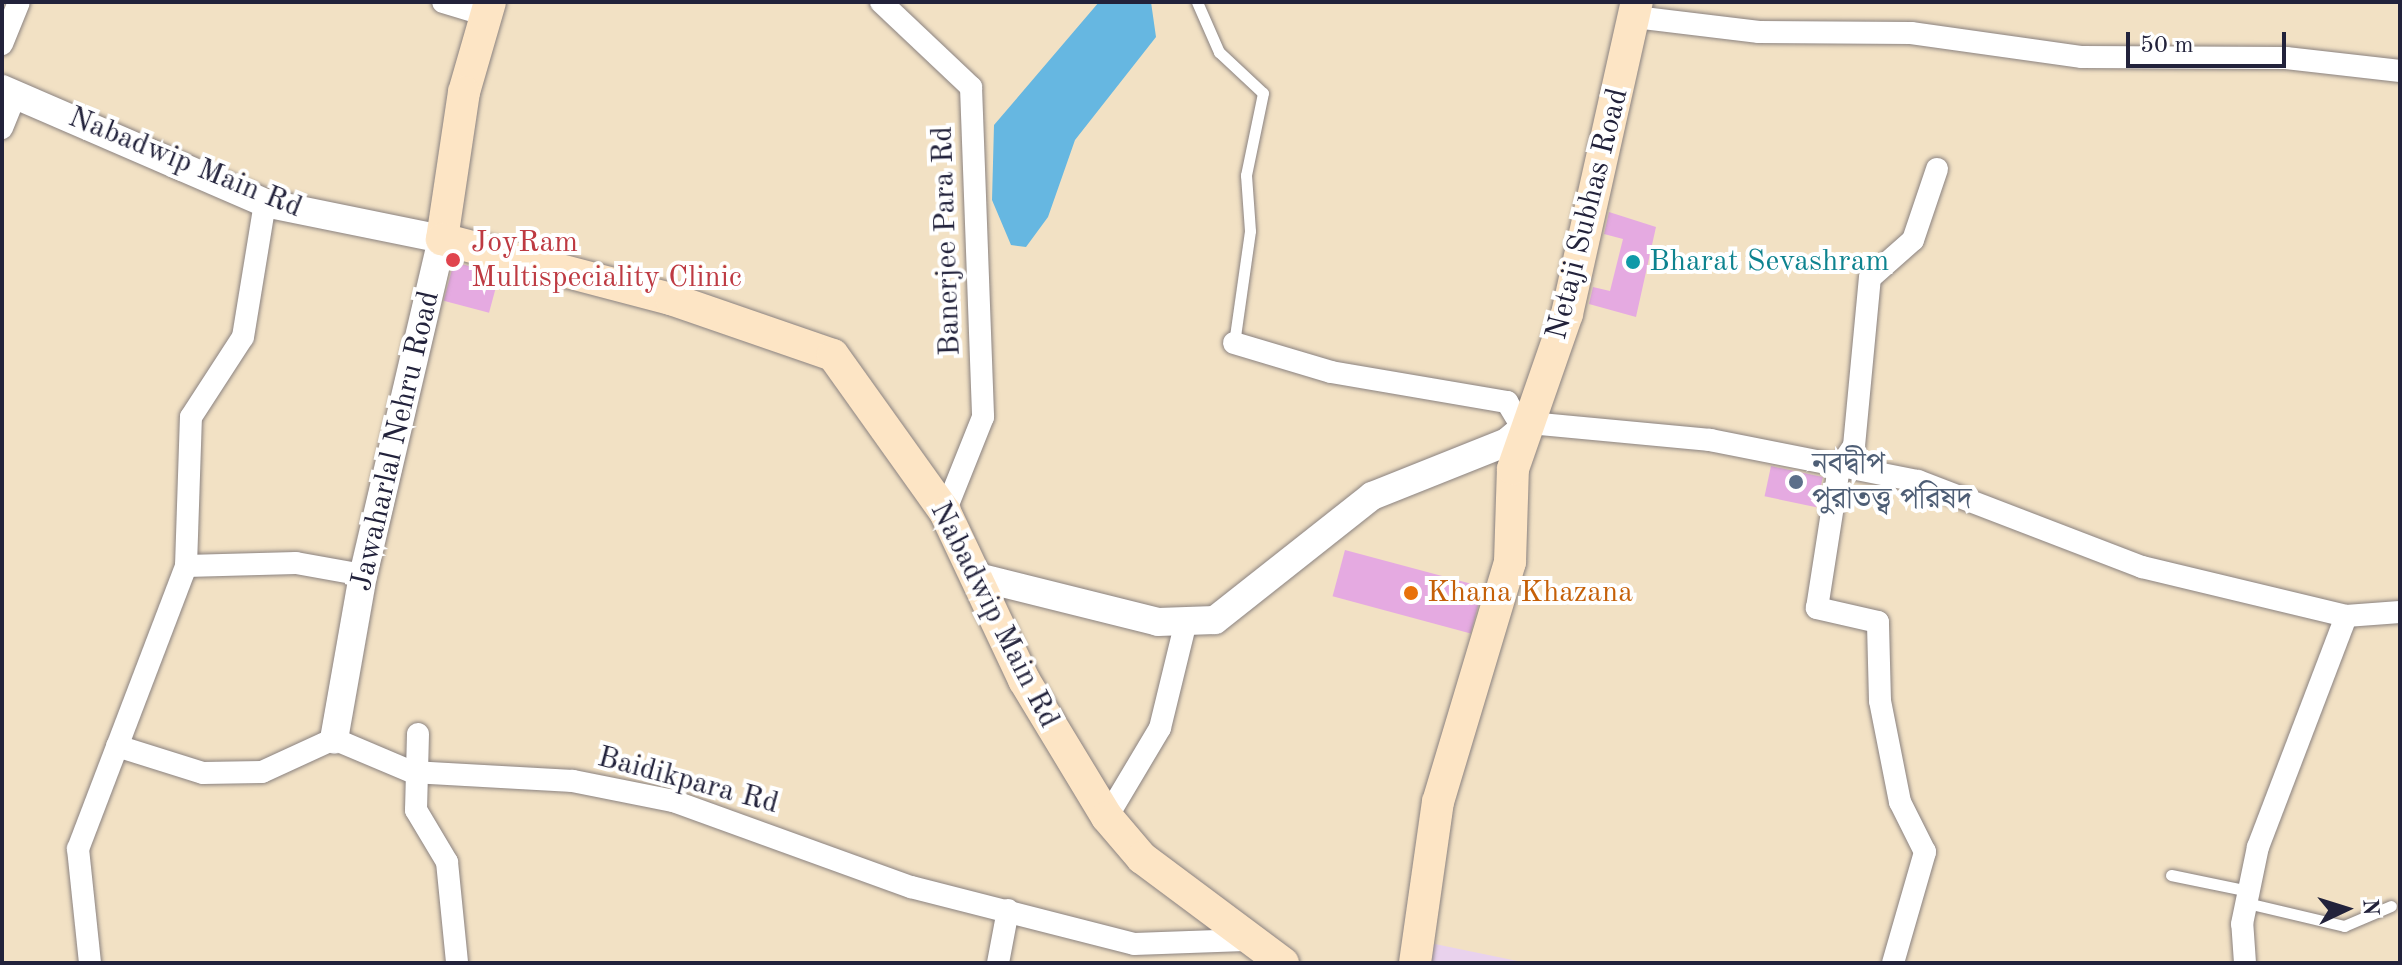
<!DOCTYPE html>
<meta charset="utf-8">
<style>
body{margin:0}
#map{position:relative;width:2402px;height:965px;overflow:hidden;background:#f2e1c4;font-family:"Old Standard TT","Noto Serif Bengali",serif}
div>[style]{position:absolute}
.built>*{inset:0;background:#e9d2ed}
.water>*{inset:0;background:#66b7e1}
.building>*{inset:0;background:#e5aae1;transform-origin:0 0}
.roads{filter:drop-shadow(0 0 2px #8a8280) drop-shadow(0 0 2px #8a8280)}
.service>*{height:11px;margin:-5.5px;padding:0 5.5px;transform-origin:5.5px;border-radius:5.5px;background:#fff}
.minor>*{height:22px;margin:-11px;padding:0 11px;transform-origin:11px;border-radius:11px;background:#fff}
.tertiary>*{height:28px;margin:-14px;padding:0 14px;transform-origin:14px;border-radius:14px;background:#fff}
.secondary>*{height:32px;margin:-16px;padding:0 16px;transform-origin:16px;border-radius:16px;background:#fde5c5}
.dots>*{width:22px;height:22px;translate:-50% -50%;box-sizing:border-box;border:4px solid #fff;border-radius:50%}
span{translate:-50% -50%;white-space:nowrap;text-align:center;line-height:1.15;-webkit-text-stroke:8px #fff;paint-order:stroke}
.street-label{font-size:30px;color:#22223b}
.health-label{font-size:30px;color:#be3a42}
.left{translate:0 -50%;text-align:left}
.culture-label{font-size:30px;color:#0d838f}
.service-label{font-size:30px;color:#4e5e75}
.food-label{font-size:30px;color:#c56008}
.frame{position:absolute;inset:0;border:4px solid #22223b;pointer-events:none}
.north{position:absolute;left:2306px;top:869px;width:80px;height:80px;-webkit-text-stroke:6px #fff;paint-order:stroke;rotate:86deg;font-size:22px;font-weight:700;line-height:32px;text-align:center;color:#22223b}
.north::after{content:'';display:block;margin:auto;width:28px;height:36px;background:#22223b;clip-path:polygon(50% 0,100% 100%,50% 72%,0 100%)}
.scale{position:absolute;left:2126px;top:32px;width:160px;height:36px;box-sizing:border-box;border:4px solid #22223b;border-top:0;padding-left:10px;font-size:24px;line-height:28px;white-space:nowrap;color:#22223b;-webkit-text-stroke:6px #fff;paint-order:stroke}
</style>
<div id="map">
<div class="built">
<i style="clip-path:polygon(1430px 943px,1527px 963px,1427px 963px)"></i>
</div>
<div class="water">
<i style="clip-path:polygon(1099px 2px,1151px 2px,1156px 37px,1075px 140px,1048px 217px,1026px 247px,1011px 245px,992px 200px,994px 125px)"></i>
</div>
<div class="building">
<i style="clip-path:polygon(1609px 212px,1656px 227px,1636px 317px,1589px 304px,1593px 287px,1610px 291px,1623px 239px,1604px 234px)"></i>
<i style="left:454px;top:262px;width:47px;height:40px;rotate:15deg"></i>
<i style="left:1771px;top:466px;width:53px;height:31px;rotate:12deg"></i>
<i style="left:1345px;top:550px;width:143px;height:48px;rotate:15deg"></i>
</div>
<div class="roads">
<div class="service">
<i style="left:1197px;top:2px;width:55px;rotate:66.3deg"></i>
<i style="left:1219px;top:52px;width:60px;rotate:43deg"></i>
<i style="left:1263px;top:93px;width:84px;rotate:101.7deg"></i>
<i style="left:1246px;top:175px;width:56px;rotate:85.9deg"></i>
<i style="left:1250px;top:231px;width:113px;rotate:98.1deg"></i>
<i style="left:2171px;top:875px;width:80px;rotate:11.6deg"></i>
<i style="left:2247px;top:903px;width:100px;rotate:13.3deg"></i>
<i style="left:2344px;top:926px;width:51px;rotate:-23.1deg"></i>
</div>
<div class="minor">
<i style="left:443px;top:2px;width:45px;rotate:16.8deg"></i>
<i style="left:881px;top:2px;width:124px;rotate:43.4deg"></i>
<i style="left:971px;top:87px;width:330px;rotate:87.9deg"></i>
<i style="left:983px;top:417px;width:102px;rotate:111.8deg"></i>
<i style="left:1635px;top:17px;width:125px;rotate:6.9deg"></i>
<i style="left:1759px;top:32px;width:152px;rotate:0.4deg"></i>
<i style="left:1911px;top:33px;width:173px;rotate:8deg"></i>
<i style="left:2082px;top:57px;width:204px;rotate:0.3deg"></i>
<i style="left:2286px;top:58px;width:115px;rotate:6.5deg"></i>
<i style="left:2px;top:44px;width:45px;rotate:-68deg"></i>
<i style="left:2px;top:128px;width:37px;rotate:-68deg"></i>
<i style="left:1234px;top:343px;width:101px;rotate:16.6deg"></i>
<i style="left:1331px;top:372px;width:179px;rotate:9.7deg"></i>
<i style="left:1507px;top:402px;width:21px;rotate:59deg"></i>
<i style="left:1518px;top:420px;width:12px;rotate:14deg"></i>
<i style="left:1530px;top:423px;width:181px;rotate:5.4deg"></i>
<i style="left:1710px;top:440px;width:212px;rotate:11.2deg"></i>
<i style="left:1918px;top:481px;width:240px;rotate:21deg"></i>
<i style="left:2142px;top:567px;width:210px;rotate:13.5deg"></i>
<i style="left:2346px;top:616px;width:54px;rotate:-4.2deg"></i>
<i style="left:186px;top:566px;width:110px;rotate:-1.6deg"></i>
<i style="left:296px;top:563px;width:68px;rotate:10.2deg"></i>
<i style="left:418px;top:734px;width:76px;rotate:91.5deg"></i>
<i style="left:416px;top:810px;width:61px;rotate:59.2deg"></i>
<i style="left:447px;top:862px;width:101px;rotate:84.3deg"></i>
<i style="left:117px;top:746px;width:90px;rotate:17.4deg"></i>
<i style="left:203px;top:773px;width:59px;rotate:-1deg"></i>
<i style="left:262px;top:772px;width:79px;rotate:-24.6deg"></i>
<i style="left:334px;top:739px;width:85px;rotate:22.9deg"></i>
<i style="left:412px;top:772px;width:161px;rotate:3.2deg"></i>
<i style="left:573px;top:781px;width:102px;rotate:11.3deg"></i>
<i style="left:673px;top:801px;width:253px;rotate:19.9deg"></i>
<i style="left:911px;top:887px;width:230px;rotate:14.3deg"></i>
<i style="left:1134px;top:944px;width:111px;rotate:-2.1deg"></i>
<i style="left:1107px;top:817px;width:104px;rotate:-59.2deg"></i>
<i style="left:1160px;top:728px;width:110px;rotate:-76.3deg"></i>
<i style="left:90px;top:963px;width:115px;rotate:-96deg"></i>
<i style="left:78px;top:849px;width:303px;rotate:-69.1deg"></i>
<i style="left:186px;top:566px;width:149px;rotate:-88.1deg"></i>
<i style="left:191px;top:417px;width:95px;rotate:-57deg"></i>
<i style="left:243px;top:337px;width:136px;rotate:-80.7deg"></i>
<i style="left:998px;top:963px;width:54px;rotate:-79.3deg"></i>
<i style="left:1893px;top:963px;width:116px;rotate:-73.9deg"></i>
<i style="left:1925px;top:852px;width:56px;rotate:-116.6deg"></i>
<i style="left:1900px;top:802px;width:103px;rotate:-101.2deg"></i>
<i style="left:1880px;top:701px;width:79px;rotate:-91.5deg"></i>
<i style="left:1878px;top:622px;width:63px;rotate:-167.1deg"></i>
<i style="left:1817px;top:608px;width:142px;rotate:-81.1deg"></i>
<i style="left:1839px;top:468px;width:27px;rotate:-56deg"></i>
<i style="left:1854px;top:446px;width:169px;rotate:-84.6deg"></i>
<i style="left:1870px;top:278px;width:57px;rotate:-41.5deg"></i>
<i style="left:1913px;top:240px;width:75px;rotate:-71.3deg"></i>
<i style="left:2245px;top:963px;width:39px;rotate:-94deg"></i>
<i style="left:2242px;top:924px;width:79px;rotate:-78.3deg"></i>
<i style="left:2258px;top:847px;width:247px;rotate:-69.1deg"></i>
</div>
<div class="tertiary">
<i style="left:2px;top:89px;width:287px;rotate:23.4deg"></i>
<i style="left:265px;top:203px;width:181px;rotate:11.5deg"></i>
<i style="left:442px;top:239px;width:345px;rotate:103.2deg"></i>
<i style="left:363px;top:575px;width:167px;rotate:100deg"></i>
<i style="left:982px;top:578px;width:181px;rotate:14deg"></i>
<i style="left:1158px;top:622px;width:57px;rotate:-2deg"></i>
<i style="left:1215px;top:620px;width:200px;rotate:-38.3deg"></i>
<i style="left:1372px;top:496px;width:145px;rotate:-21.8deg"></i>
<i style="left:1507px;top:442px;width:30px;rotate:-40deg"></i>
</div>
<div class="secondary">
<i style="left:490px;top:2px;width:94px;rotate:106.1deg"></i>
<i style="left:464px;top:92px;width:149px;rotate:98.5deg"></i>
<i style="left:442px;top:239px;width:237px;rotate:14.7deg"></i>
<i style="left:671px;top:299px;width:171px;rotate:19.1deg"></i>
<i style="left:833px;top:355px;width:193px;rotate:54.5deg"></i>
<i style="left:945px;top:512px;width:186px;rotate:64.8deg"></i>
<i style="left:1024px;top:680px;width:160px;rotate:58.8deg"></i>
<i style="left:1107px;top:817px;width:54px;rotate:49.5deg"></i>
<i style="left:1142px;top:858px;width:176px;rotate:36.7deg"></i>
<i style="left:1415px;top:963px;width:163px;rotate:-81.9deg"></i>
<i style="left:1438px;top:802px;width:251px;rotate:-73.3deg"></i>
<i style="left:1510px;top:562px;width:93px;rotate:-88.2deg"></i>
<i style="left:1513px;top:469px;width:164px;rotate:-70.8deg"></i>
<i style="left:1567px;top:314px;width:320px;rotate:-77.4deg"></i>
</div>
</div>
<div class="dots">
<i style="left:453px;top:260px;background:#e0444e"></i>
<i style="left:1633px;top:262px;background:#0f9aa8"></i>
<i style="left:1796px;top:482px;background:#5c6f8a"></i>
<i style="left:1411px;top:593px;background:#e8710a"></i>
</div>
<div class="street-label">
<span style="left:185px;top:163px;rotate:22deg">Nabadwip Main Rd</span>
<span style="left:1588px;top:214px;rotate:-76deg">Netaji Subhas Road</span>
<span style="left:947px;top:241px;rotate:-92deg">Banerjee Para Rd</span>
<span style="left:396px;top:441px;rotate:-77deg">Jawaharlal Nehru Road</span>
<span style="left:994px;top:615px;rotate:63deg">Nabadwip Main Rd</span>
<span style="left:688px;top:781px;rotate:15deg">Baidikpara Rd</span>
</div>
<div class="health-label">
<span class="left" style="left:471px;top:260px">JoyRam<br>Multispeciality Clinic</span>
</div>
<div class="culture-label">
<span class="left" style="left:1649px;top:262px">Bharat Sevashram</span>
</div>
<div class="service-label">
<span class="left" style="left:1812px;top:482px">নবদ্বীপ<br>পুরাতত্ত্ব পরিষদ</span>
</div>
<div class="food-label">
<span class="left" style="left:1427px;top:593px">Khana Khazana</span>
</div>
<div class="frame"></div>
<div class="north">N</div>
<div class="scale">50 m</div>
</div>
